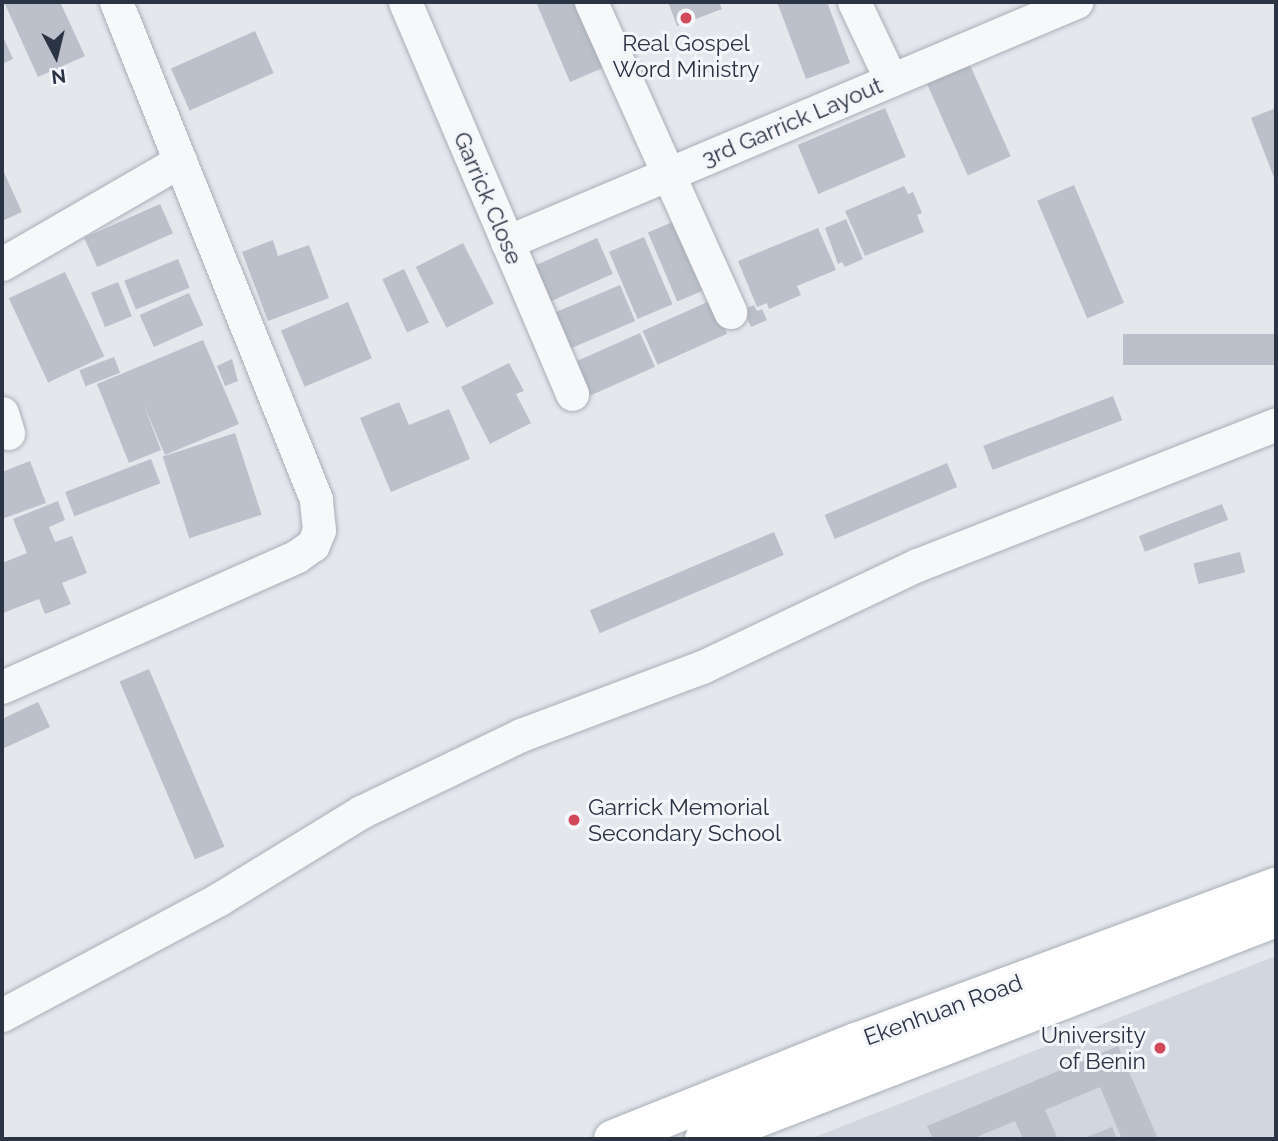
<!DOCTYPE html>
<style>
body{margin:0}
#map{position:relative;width:1278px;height:1141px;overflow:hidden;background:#e4e7ec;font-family:Raleway,sans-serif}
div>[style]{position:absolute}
.built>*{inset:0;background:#d2d6de}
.building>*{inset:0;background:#bbc0ca;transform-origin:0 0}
.roads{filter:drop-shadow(0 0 2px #a9aeb7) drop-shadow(0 0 2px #a9aeb7)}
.minor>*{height:33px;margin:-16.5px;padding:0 16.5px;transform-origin:16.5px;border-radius:16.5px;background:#f7f8fa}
.major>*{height:38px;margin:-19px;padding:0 19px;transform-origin:19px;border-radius:19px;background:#fff}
.dots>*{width:19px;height:19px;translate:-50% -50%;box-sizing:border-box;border:4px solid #f4f6f9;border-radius:50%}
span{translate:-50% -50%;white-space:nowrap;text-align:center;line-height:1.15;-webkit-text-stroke:6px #f4f6f9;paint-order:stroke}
.poi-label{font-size:23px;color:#2b3445}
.left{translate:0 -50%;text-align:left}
.right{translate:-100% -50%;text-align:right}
.street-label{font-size:23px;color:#2b3445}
.frame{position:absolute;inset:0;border:4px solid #2b3445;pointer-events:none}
.north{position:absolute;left:21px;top:21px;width:70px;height:70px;-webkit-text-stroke:5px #f4f6f9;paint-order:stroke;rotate:173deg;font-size:19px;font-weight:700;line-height:28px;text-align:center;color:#2b3445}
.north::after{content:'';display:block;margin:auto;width:24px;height:32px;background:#2b3445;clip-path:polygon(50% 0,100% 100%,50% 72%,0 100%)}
</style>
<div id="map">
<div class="built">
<i style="clip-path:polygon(1276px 956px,1276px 1139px,810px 1139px)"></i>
</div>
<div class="building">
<i style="clip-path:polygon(4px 2px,60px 2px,85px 56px,38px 77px)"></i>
<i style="clip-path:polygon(536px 2px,578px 2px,605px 67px,570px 82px)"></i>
<i style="clip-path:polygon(668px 2px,719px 2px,722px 9px,677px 26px)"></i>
<i style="clip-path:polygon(777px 2px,827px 2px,850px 63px,806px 79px)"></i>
<i style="left:255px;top:31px;width:46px;height:92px;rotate:66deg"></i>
<i style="clip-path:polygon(2px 34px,13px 59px,2px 64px)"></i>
<i style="left:970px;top:65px;width:100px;height:47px;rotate:66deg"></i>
<i style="left:885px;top:108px;width:53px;height:95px;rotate:67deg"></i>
<i style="clip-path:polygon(1276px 108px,1276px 183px,1251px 118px)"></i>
<i style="clip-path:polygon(2px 168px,22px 212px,2px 221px)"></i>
<i style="left:1074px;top:185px;width:128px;height:40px;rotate:67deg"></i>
<i style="clip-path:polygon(904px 186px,908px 194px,913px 192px,922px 213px,917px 215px,924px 232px,865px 256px,845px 211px)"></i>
<i style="left:160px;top:204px;width:32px;height:83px;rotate:66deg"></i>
<i style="left:682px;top:218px;width:75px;height:37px;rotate:67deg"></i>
<i style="clip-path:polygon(846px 219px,863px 259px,845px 267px,842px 262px,838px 264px,825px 228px)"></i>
<i style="clip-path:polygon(818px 228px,836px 270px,797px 286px,801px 295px,769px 309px,767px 303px,757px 307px,738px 261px)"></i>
<i style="left:644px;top:237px;width:73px;height:38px;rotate:67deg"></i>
<i style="left:597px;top:238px;width:39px;height:77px;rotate:66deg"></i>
<i style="clip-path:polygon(273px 240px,278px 256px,309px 245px,329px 298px,268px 321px,242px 252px)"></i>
<i style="left:463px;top:243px;width:68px;height:53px;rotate:63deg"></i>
<i style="left:178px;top:259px;width:31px;height:58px;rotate:68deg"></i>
<i style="left:404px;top:269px;width:59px;height:24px;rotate:65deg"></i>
<i style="left:65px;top:272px;width:93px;height:62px;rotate:65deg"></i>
<i style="left:118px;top:282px;width:37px;height:29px;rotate:68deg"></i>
<i style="left:620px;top:285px;width:39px;height:75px;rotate:67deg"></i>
<i style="left:189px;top:293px;width:35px;height:54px;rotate:66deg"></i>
<i style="left:712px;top:300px;width:37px;height:76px;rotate:66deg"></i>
<i style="left:348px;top:302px;width:61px;height:73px;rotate:67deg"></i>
<i style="clip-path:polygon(754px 305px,757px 311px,762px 309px,767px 320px,751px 327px,743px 310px)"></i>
<i style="left:640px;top:333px;width:37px;height:78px;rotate:66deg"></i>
<i style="left:1276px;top:334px;width:31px;height:153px;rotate:90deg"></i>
<i style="clip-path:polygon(203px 340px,239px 424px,165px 455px,143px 403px,161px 450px,129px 463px,97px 384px)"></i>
<i style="left:114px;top:357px;width:17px;height:37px;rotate:69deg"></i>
<i style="clip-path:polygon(232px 359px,238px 381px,225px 386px,217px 366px)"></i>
<i style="clip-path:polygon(509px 363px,524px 391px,516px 394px,531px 423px,490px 444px,461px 387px)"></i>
<i style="left:1113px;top:396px;width:26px;height:139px;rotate:69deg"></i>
<i style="clip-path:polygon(399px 402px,409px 425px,449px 409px,470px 459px,391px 492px,360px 418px)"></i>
<i style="left:235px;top:433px;width:86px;height:76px;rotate:72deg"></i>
<i style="left:151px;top:459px;width:26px;height:92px;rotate:69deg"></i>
<i style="clip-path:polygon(30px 461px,46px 503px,2px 519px,2px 472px)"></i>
<i style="left:947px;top:463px;width:26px;height:133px;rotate:67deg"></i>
<i style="clip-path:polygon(58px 501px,65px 520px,49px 527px,55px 542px,72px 536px,87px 573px,62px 583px,71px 604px,45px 614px,39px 599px,3px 613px,2px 563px,27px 553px,13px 519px)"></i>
<i style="left:1222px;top:504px;width:17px;height:89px;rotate:69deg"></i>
<i style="left:774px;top:532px;width:25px;height:200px;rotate:67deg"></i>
<i style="left:1240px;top:552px;width:21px;height:48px;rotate:76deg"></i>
<i style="left:149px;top:669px;width:193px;height:32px;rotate:67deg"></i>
<i style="clip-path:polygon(38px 702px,50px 727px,2px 749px,2px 719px)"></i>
<i style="clip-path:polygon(1118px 1046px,1158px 1139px,1122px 1139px,1100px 1087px,1045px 1110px,1058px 1139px,1023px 1139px,1015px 1121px,972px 1139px,933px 1139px,927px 1126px)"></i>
<i style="clip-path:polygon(1112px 1127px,1117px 1139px,1082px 1139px)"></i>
</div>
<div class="roads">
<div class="minor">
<i style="left:405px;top:2px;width:426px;rotate:66.9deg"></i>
<i style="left:591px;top:2px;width:340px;rotate:65.8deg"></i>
<i style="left:854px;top:2px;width:86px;rotate:64.6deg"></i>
<i style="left:507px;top:242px;width:618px;rotate:-22.87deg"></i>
<i style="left:2px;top:264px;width:206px;rotate:-30.1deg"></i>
<i style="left:2px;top:413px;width:21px;rotate:73deg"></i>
<i style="left:2px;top:687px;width:323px;rotate:-23.9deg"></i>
<i style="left:297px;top:556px;width:19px;rotate:-35deg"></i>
<i style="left:313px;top:545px;width:16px;rotate:-68deg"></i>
<i style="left:319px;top:530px;width:31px;rotate:-96deg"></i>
<i style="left:316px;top:499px;width:536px;rotate:-111.92deg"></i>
<i style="left:2px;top:1015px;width:246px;rotate:-28.1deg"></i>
<i style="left:219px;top:899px;width:167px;rotate:-31.5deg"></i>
<i style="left:361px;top:812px;width:178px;rotate:-25.7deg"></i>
<i style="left:521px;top:735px;width:193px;rotate:-20.6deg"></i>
<i style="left:702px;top:667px;width:238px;rotate:-25.4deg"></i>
<i style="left:917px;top:565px;width:386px;rotate:-21.4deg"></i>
</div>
<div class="major">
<i style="left:613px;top:1139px;width:262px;rotate:-21.8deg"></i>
<i style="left:856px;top:1042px;width:448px;rotate:-20.3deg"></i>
<i style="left:704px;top:1139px;width:613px;rotate:-21.12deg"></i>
</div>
</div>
<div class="dots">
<i style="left:686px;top:18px;background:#d1495b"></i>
<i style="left:574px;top:820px;background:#d1495b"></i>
<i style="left:1160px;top:1048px;background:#d1495b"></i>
</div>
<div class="poi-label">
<span style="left:686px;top:56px">Real Gospel<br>Word Ministry</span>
<span class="left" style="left:588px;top:820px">Garrick Memorial<br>Secondary School</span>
<span class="right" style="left:1146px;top:1048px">University<br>of Benin</span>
</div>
<div class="street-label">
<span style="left:792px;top:122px;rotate:-23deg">3rd Garrick Layout</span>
<span style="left:488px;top:198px;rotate:67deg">Garrick Close</span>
<span style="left:943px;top:1010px;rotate:-20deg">Ekenhuan Road</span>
</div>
<div class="frame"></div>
<div class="north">N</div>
</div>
